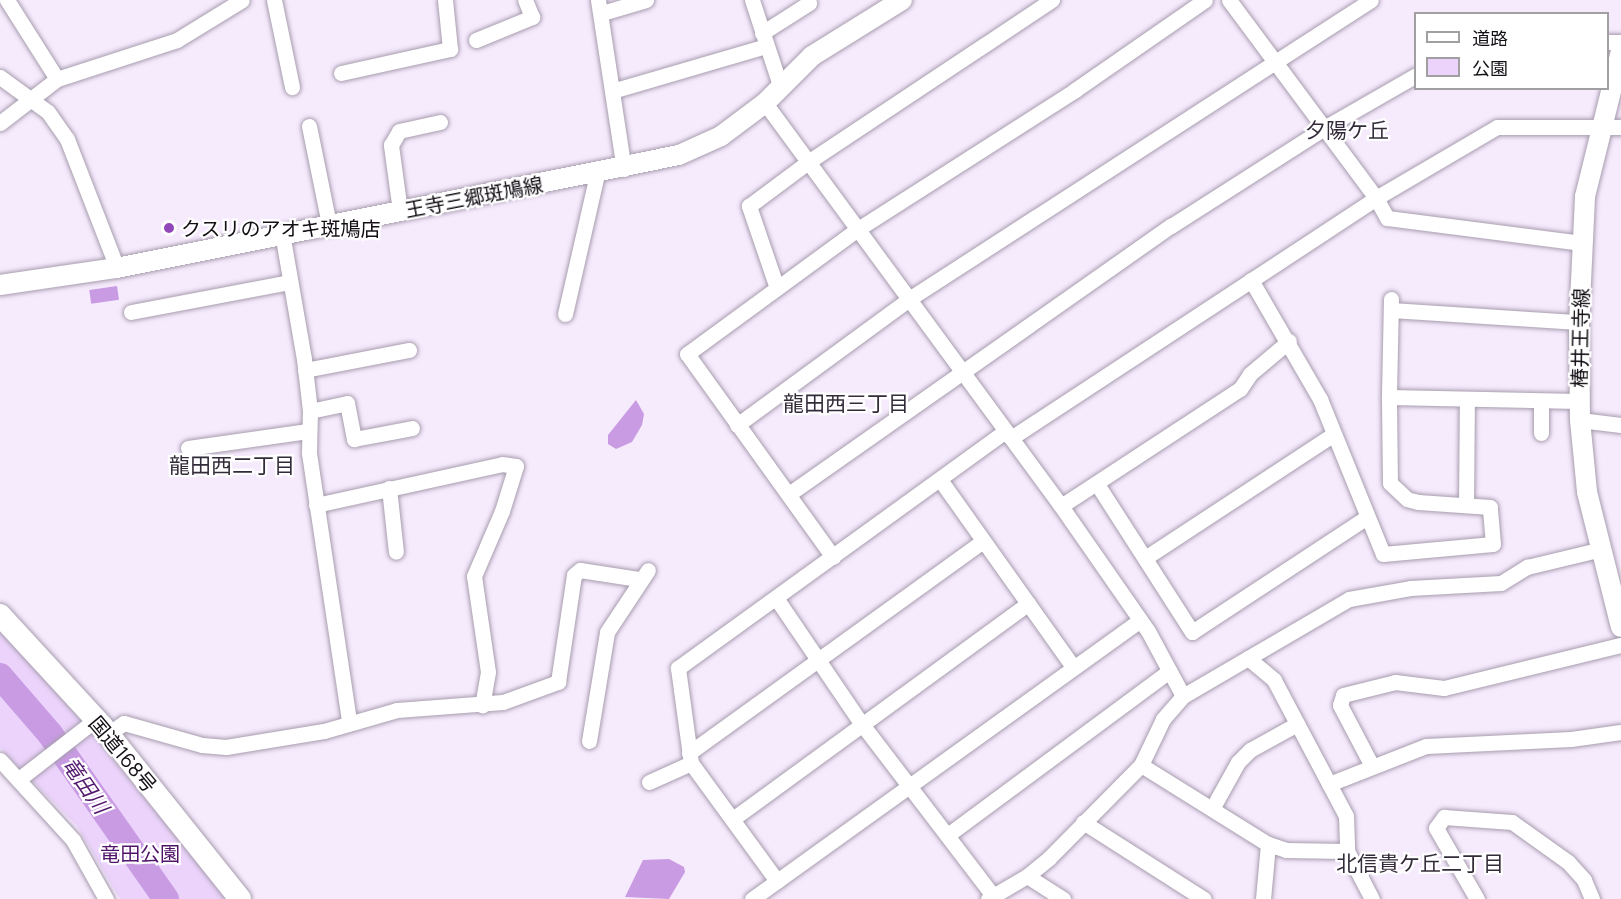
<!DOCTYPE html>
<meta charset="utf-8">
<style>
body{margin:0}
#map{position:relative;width:1621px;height:899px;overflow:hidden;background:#f6eafd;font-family:Manrope,"Noto Sans JP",sans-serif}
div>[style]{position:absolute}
.green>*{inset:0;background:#ebd3fb}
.water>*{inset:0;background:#c89be3;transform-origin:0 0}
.river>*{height:26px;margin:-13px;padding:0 13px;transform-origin:13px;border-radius:13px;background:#c89be3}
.roads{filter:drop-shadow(0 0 2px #a79dae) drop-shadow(0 0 2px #a79dae)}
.minor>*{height:15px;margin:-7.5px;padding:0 7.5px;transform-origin:7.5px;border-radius:7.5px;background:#fff}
.major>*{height:20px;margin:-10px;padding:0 10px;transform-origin:10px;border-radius:10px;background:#fff}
.highway>*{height:22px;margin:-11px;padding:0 11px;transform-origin:11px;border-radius:11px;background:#fff}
.dots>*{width:16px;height:16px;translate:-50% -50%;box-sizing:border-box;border:3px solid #fff;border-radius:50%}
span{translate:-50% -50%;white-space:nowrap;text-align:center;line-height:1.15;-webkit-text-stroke:4.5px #fff;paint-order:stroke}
.street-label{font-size:20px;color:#130f15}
.poi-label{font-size:20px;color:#130f15}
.left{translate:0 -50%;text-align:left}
.park-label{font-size:20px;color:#4f1469}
.neighbourhood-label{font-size:21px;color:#332b39}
.water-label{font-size:21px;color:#52186d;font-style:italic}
.legend{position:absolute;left:1414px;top:12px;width:195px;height:78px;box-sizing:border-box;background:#fff;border:2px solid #a19fa1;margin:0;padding:8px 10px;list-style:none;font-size:18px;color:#130f15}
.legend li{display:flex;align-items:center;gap:12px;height:30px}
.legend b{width:30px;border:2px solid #a19fa1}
</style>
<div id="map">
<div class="green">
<i style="clip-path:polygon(0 628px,72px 710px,227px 899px,120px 899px,77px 826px,0 748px)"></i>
</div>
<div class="water">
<i style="left:117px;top:286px;width:14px;height:28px;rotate:82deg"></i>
<i style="clip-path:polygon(636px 400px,644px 414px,642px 425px,632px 442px,616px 449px,608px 444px,608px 435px)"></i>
<i style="clip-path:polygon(669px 859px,684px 867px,685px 872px,669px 899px,625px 897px,643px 860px)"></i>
</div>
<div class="river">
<i style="left:0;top:676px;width:77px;rotate:49.2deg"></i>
<i style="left:50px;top:734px;width:202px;rotate:54.9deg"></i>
</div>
<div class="roads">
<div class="minor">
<i style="left:7px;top:0;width:93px;rotate:57.7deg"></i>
<i style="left:274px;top:0;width:89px;rotate:78.3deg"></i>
<i style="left:598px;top:0;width:171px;rotate:81.3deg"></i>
<i style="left:752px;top:0;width:89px;rotate:71.8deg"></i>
<i style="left:1229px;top:0;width:247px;rotate:53.4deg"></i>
<i style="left:1376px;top:198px;width:23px;rotate:61deg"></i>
<i style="left:1387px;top:218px;width:197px;rotate:7.3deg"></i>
<i style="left:602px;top:13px;width:46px;rotate:-16.5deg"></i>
<i style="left:762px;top:33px;width:56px;rotate:-32.6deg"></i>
<i style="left:476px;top:40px;width:61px;rotate:-22.3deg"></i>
<i style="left:532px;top:17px;width:18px;rotate:-112deg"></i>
<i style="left:1608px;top:42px;width:13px"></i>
<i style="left:341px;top:73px;width:112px;rotate:-12.4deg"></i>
<i style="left:450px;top:49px;width:49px;rotate:-95.8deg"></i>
<i style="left:0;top:77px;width:59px;rotate:36.1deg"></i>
<i style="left:48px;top:112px;width:33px;rotate:55deg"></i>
<i style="left:67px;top:139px;width:138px;rotate:68.8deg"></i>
<i style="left:612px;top:91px;width:160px;rotate:-16.3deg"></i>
<i style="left:765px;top:103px;width:500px;rotate:53.7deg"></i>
<i style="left:1061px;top:506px;width:152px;rotate:55.2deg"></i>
<i style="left:1148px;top:631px;width:74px;rotate:61.7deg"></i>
<i style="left:0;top:123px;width:72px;rotate:-37.7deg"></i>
<i style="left:57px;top:79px;width:126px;rotate:-18deg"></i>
<i style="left:177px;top:40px;width:76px;rotate:-31.6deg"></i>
<i style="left:309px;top:126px;width:100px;rotate:78.5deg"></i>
<i style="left:400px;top:211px;width:67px;rotate:-97.8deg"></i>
<i style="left:391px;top:145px;width:16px;rotate:-60deg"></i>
<i style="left:399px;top:131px;width:42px;rotate:-12.4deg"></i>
<i style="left:282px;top:233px;width:128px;rotate:80.1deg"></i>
<i style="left:304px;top:359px;width:52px;rotate:83.4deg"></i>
<i style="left:310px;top:411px;width:42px;rotate:91.4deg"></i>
<i style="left:309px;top:453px;width:271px;rotate:81.5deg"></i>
<i style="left:1251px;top:280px;width:138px;rotate:59.9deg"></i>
<i style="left:1320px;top:399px;width:167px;rotate:67.9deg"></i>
<i style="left:1383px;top:554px;width:110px;rotate:-5.2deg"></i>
<i style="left:1493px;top:544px;width:37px;rotate:-95deg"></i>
<i style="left:1490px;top:507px;width:72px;rotate:-176deg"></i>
<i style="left:1418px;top:502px;width:11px;rotate:-165deg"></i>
<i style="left:1407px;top:499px;width:23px;rotate:-137deg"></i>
<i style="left:1390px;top:483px;width:86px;rotate:-90.7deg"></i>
<i style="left:777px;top:288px;width:87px;rotate:-108.9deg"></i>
<i style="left:749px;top:206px;width:74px;rotate:-36.7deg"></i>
<i style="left:808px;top:162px;width:293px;rotate:-33.6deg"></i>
<i style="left:1391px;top:299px;width:98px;rotate:91.2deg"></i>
<i style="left:1389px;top:397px;width:190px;rotate:1.2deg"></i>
<i style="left:1391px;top:310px;width:188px;rotate:3.7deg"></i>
<i style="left:131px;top:312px;width:162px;rotate:-10.7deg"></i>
<i style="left:565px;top:314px;width:144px;rotate:-77.1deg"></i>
<i style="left:305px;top:370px;width:106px;rotate:-10.9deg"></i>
<i style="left:310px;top:411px;width:38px;rotate:-12deg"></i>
<i style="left:347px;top:403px;width:37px;rotate:79deg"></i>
<i style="left:354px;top:439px;width:59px;rotate:-10.7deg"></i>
<i style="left:1580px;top:420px;width:41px;rotate:7deg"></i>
<i style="left:737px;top:425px;width:213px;rotate:-36.2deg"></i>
<i style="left:909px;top:299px;width:550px;rotate:-32.91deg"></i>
<i style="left:1541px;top:433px;width:32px;rotate:-90deg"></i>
<i style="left:1011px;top:438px;width:437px;rotate:-33.3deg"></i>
<i style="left:1376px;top:198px;width:140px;rotate:-30.4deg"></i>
<i style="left:1497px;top:127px;width:124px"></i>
<i style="left:188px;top:448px;width:121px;rotate:-8.1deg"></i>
<i style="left:941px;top:481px;width:228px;rotate:54.6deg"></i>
<i style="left:1097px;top:484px;width:176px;rotate:57.3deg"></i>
<i style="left:1192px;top:632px;width:209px;rotate:-33.3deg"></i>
<i style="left:389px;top:488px;width:64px;rotate:83.8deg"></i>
<i style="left:789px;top:494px;width:467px;rotate:-35.1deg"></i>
<i style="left:1171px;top:226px;width:182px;rotate:-32.6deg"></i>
<i style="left:1324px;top:128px;width:106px;rotate:-29.9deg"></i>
<i style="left:316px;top:505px;width:190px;rotate:-12.4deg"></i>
<i style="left:502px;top:464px;width:14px;rotate:8deg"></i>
<i style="left:516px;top:466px;width:47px;rotate:107.3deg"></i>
<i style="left:502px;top:511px;width:71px;rotate:113.3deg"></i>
<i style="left:474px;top:576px;width:97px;rotate:81.7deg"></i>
<i style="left:488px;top:672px;width:34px;rotate:100deg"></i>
<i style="left:1466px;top:505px;width:105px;rotate:-89.5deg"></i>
<i style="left:1061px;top:506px;width:214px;rotate:-33.2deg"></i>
<i style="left:1240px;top:389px;width:18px;rotate:-56deg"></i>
<i style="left:1250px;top:374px;width:51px;rotate:-40.2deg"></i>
<i style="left:833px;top:557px;width:250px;rotate:-125.7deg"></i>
<i style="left:687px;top:354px;width:212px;rotate:-36.2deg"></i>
<i style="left:858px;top:229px;width:258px;rotate:-32.6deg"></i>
<i style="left:1075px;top:90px;width:158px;rotate:-34.7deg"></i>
<i style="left:1145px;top:558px;width:226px;rotate:-33.3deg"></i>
<i style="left:776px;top:598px;width:151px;rotate:55.8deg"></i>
<i style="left:861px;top:723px;width:219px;rotate:52.6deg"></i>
<i style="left:1248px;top:658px;width:34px;rotate:40deg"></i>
<i style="left:1274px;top:680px;width:154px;rotate:62.1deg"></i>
<i style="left:1346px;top:816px;width:35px;rotate:88deg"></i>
<i style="left:1347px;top:851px;width:54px;rotate:62.5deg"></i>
<i style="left:108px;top:734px;width:19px;rotate:-35deg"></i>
<i style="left:124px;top:723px;width:81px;rotate:15.8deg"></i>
<i style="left:202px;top:745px;width:24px;rotate:5deg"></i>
<i style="left:226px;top:747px;width:99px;rotate:-9.3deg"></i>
<i style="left:324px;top:731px;width:76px;rotate:-16deg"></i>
<i style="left:397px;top:710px;width:106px;rotate:-4.3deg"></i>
<i style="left:503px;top:702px;width:59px;rotate:-20deg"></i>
<i style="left:558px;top:682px;width:108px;rotate:-81.5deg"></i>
<i style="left:574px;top:575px;width:8px;rotate:-40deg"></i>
<i style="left:580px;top:570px;width:59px;rotate:8.8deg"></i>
<i style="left:589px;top:741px;width:110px;rotate:-80.6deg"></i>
<i style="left:607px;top:632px;width:74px;rotate:-56.5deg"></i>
<i style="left:689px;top:753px;width:362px;rotate:-35.8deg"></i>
<i style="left:0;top:760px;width:108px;rotate:47.6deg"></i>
<i style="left:73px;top:840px;width:68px;rotate:60.8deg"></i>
<i style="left:1141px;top:765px;width:150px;rotate:31.9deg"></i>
<i style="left:1268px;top:844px;width:55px;rotate:95.2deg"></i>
<i style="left:1372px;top:766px;width:69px;rotate:-117.7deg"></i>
<i style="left:1340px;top:705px;width:10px;rotate:-73deg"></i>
<i style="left:1343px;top:695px;width:54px;rotate:-14deg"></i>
<i style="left:1395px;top:682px;width:49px;rotate:7deg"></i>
<i style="left:1444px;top:688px;width:182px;rotate:-13.7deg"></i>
<i style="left:19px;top:779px;width:96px;rotate:-37.8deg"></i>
<i style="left:649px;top:782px;width:46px;rotate:-24.3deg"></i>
<i style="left:1329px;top:784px;width:104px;rotate:-21.4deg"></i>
<i style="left:1426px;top:746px;width:145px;rotate:-2.8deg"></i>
<i style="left:1571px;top:739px;width:50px;rotate:-8deg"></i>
<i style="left:1213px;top:807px;width:51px;rotate:-60.9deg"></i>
<i style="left:1238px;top:762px;width:17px;rotate:-45deg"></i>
<i style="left:1250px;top:750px;width:54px;rotate:-29deg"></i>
<i style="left:734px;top:818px;width:364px;rotate:-36.1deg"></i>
<i style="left:1083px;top:822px;width:143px;rotate:32.5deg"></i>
<i style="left:949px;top:834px;width:274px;rotate:-36.5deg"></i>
<i style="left:1268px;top:844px;width:19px;rotate:18deg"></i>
<i style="left:1286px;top:850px;width:61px;rotate:0.9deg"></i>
<i style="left:1027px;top:876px;width:43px;rotate:32.6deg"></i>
<i style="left:777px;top:881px;width:146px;rotate:-126.1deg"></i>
<i style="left:691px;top:763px;width:96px;rotate:-97.8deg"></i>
<i style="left:678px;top:668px;width:404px;rotate:-35.9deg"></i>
<i style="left:752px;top:899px;width:478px;rotate:-35.7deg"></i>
<i style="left:988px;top:899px;width:45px;rotate:-30.5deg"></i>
<i style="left:1027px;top:876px;width:28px;rotate:-39deg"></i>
<i style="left:1049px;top:858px;width:131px;rotate:-45.3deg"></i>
<i style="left:1141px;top:765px;width:51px;rotate:-64.4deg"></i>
<i style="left:1163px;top:719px;width:30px;rotate:-49deg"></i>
<i style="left:1183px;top:696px;width:192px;rotate:-30.3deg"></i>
<i style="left:1349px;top:599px;width:62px;rotate:-10.2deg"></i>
<i style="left:1410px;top:588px;width:91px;rotate:-3.1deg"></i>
<i style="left:1501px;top:583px;width:31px;rotate:-32deg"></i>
<i style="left:1527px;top:567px;width:77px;rotate:-13.5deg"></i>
<i style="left:1477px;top:899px;width:82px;rotate:-120deg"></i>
<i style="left:1436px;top:828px;width:14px;rotate:-54deg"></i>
<i style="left:1444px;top:817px;width:68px;rotate:4.2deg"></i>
<i style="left:1512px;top:822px;width:69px;rotate:35.5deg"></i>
<i style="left:1568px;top:862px;width:24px;rotate:48deg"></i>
<i style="left:1584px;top:880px;width:21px;rotate:67deg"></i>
</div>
<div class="major">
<i style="left:1621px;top:51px;width:150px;rotate:103.9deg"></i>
<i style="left:1585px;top:197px;width:125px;rotate:92.7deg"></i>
<i style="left:1579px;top:322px;width:98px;rotate:89.4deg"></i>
<i style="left:1580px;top:420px;width:72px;rotate:84.4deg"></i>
<i style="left:1587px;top:492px;width:139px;rotate:75.9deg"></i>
<i style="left:0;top:285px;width:118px;rotate:-8.3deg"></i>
<i style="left:117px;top:268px;width:573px;rotate:-11.37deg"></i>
<i style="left:679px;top:155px;width:46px;rotate:-24.3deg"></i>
<i style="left:721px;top:136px;width:55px;rotate:-36.9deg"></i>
<i style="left:765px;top:103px;width:66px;rotate:-45deg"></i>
<i style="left:812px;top:56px;width:106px;rotate:-31.9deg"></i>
</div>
<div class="highway">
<i style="left:0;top:615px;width:151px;rotate:47.4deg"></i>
<i style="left:102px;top:726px;width:221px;rotate:51.4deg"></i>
</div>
</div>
<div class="dots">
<i style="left:169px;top:228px;background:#9348ba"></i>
</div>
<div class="street-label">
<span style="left:474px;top:197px;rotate:-11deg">王寺三郷斑鳩線</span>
<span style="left:1580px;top:338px;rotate:-89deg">椿井王寺線</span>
<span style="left:123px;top:754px;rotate:50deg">国道168号</span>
</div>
<div class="poi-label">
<span class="left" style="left:181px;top:228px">クスリのアオキ斑鳩店</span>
</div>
<div class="park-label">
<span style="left:140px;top:853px">竜田公園</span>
</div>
<div class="neighbourhood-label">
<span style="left:1347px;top:130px">夕陽ケ丘</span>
<span style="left:846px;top:403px">龍田西三丁目</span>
<span style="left:232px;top:465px">龍田西二丁目</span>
<span style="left:1420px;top:863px">北信貴ケ丘二丁目</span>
</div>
<div class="water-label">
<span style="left:86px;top:785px;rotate:55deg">竜田川</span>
</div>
<ul class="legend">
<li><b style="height:8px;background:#fff"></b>道路</li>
<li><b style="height:16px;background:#ebd3fb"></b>公園</li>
</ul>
</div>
